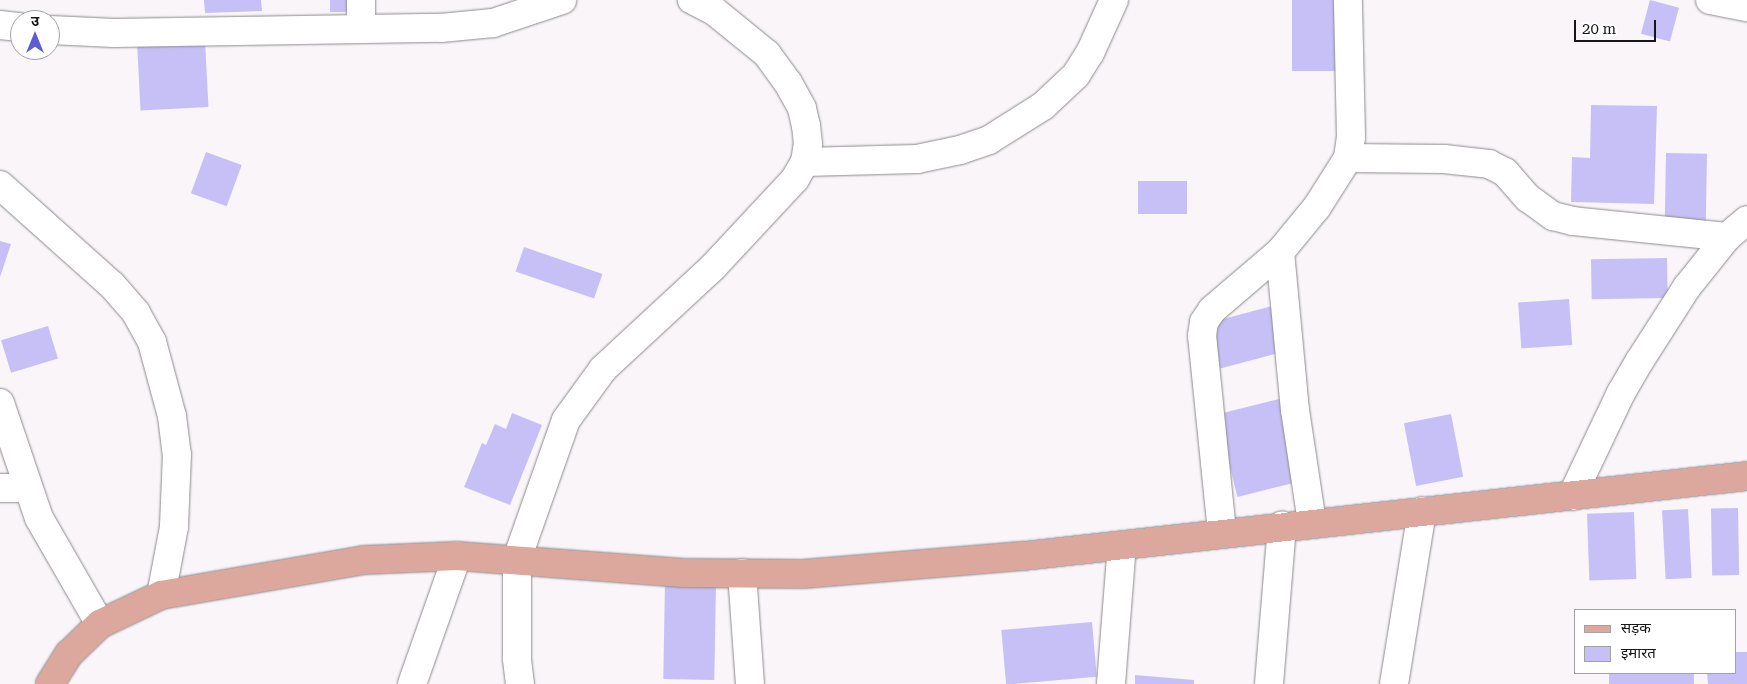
<!DOCTYPE html>
<meta charset="utf-8">
<style>
body{margin:0}
#map{position:relative;width:1747px;height:684px;overflow:hidden;background:#f9f5f9;font-family:"Roboto Serif","Noto Sans Devanagari",serif}
div>[style]{position:absolute}
.building>*{inset:0;background:#c7c0f7;transform-origin:0 0}
.roads{filter:drop-shadow(0 0 1px #8d8a8e) drop-shadow(0 0 1px #8d8a8e)}
.street>*{height:28px;margin:-14px;padding:0 14px;transform-origin:14px;border-radius:14px;background:#fff}
.secondary>*{height:28px;margin:-14px;padding:0 14px;transform-origin:14px;border-radius:14px;background:#fff}
.primary>*{height:28px;margin:-14px;padding:0 14px;transform-origin:14px;border-radius:14px;background:#dca89e}
span{translate:-50% -50%;white-space:nowrap;text-align:center;line-height:1.15;-webkit-text-stroke:5px #fff;paint-order:stroke}
.legend{position:absolute;left:1574px;top:609px;width:162px;height:65px;box-sizing:border-box;background:#fff;border:1px solid #a3a2a3;margin:0;padding:6px 9px;list-style:none;font-size:15px;color:#181718}
.legend li{display:flex;align-items:center;gap:10px;height:25px}
.legend b{width:25px;border:1px solid #a3a2a3}
.north{position:absolute;left:10px;top:10px;width:50px;height:50px;box-sizing:border-box;background:#fff;border:1px solid #a3a2a3;border-radius:50%;rotate:0deg;font-size:14px;font-weight:700;line-height:20px;text-align:center;color:#181718}
.north::after{content:'';display:block;margin:auto;width:18px;height:22px;background:#5e5cd4;clip-path:polygon(50% 0,100% 100%,50% 72%,0 100%)}
.scale{position:absolute;left:1574px;top:20px;width:82px;height:22px;box-sizing:border-box;border:2px solid #181718;border-top:0;padding-left:6px;font-size:15px;line-height:18px;white-space:nowrap;color:#181718;-webkit-text-stroke:4px #fff;paint-order:stroke}
</style>
<div id="map">
<div class="building">
<i style="clip-path:polygon(204px 0,261px 0,262px 11px,205px 13px)"></i>
<i style="left:330px;top:0;width:23px;height:12px"></i>
<i style="left:1292px;top:0;width:44px;height:71px"></i>
<i style="left:1650px;top:0;width:30px;height:35px;rotate:15deg"></i>
<i style="left:205px;top:41px;width:66px;height:68px;rotate:87deg"></i>
<i style="clip-path:polygon(1591px 105px,1657px 106px,1654px 204px,1571px 202px,1572px 157px,1590px 158px)"></i>
<i style="left:206px;top:152px;width:38px;height:44px;rotate:20deg"></i>
<i style="left:1666px;top:153px;width:41px;height:74px;rotate:1deg"></i>
<i style="left:1138px;top:181px;width:49px;height:33px"></i>
<i style="clip-path:polygon(0 241px,11px 244px,0 277px)"></i>
<i style="left:524px;top:247px;width:83px;height:26px;rotate:19deg"></i>
<i style="left:1667px;top:258px;width:40px;height:76px;rotate:89deg"></i>
<i style="left:1569px;top:299px;width:46px;height:51px;rotate:86deg"></i>
<i style="left:1272px;top:306px;width:47px;height:66px;rotate:75deg"></i>
<i style="left:48px;top:326px;width:34px;height:49px;rotate:73deg"></i>
<i style="left:1279px;top:399px;width:85px;height:64px;rotate:76deg"></i>
<i style="clip-path:polygon(512px 413px,542px 425px,510px 505px,464px 487px,482px 443px,486px 445px,495px 424px,506px 429px)"></i>
<i style="left:1451px;top:414px;width:64px;height:48px;rotate:79deg"></i>
<i style="left:1738px;top:508px;width:67px;height:27px;rotate:89deg"></i>
<i style="left:1688px;top:509px;width:69px;height:26px;rotate:87deg"></i>
<i style="left:1634px;top:512px;width:67px;height:47px;rotate:88deg"></i>
<i style="left:665px;top:581px;width:51px;height:98px;rotate:1deg"></i>
<i style="left:1092px;top:622px;width:55px;height:91px;rotate:85deg"></i>
<i style="clip-path:polygon(1736px 652px,1747px 652px,1747px 684px,1708px 684px,1707px 673px,1736px 673px)"></i>
<i style="left:1609px;top:673px;width:85px;height:11px"></i>
<i style="clip-path:polygon(1135px 675px,1194px 680px,1194px 684px,1135px 684px)"></i>
</div>
<div class="roads">
<div class="street">
<i style="left:361px;top:0;width:27px;rotate:90deg"></i>
<i style="left:1710px;top:0;width:38px;rotate:11deg"></i>
<i style="left:0;top:25px;width:20px;rotate:6deg"></i>
<i style="left:50px;top:30px;width:64px;rotate:2.7deg"></i>
<i style="left:114px;top:33px;width:327px;rotate:-0.9deg"></i>
<i style="left:441px;top:28px;width:52px;rotate:-5.5deg"></i>
<i style="left:493px;top:23px;width:73px;rotate:-18.4deg"></i>
<i style="left:1348px;top:158px;width:96px;rotate:0.6deg"></i>
<i style="left:1444px;top:159px;width:45px;rotate:6.3deg"></i>
<i style="left:1489px;top:164px;width:18px;rotate:27deg"></i>
<i style="left:1505px;top:172px;width:35px;rotate:49deg"></i>
<i style="left:1528px;top:198px;width:31px;rotate:36deg"></i>
<i style="left:1553px;top:216px;width:21px;rotate:14deg"></i>
<i style="left:1573px;top:221px;width:155px;rotate:5.9deg"></i>
<i style="left:805px;top:162px;width:112px;rotate:-1.5deg"></i>
<i style="left:917px;top:159px;width:44px;rotate:-11.8deg"></i>
<i style="left:960px;top:150px;width:31px;rotate:-19deg"></i>
<i style="left:989px;top:140px;width:64px;rotate:-32.2deg"></i>
<i style="left:1043px;top:106px;width:45px;rotate:-43.2deg"></i>
<i style="left:1076px;top:75px;width:26px;rotate:-58deg"></i>
<i style="left:1090px;top:53px;width:58px;rotate:-65.6deg"></i>
<i style="left:1280px;top:252px;width:159px;rotate:84.6deg"></i>
<i style="left:1295px;top:410px;width:113px;rotate:81.4deg"></i>
<i style="left:0;top:403px;width:121px;rotate:71.3deg"></i>
<i style="left:39px;top:518px;width:122px;rotate:60.1deg"></i>
<i style="left:0;top:488px;width:26px"></i>
<i style="left:1572px;top:496px;width:114px;rotate:-64.6deg"></i>
<i style="left:1621px;top:393px;width:36px;rotate:-60deg"></i>
<i style="left:1639px;top:362px;width:89px;rotate:-57.4deg"></i>
<i style="left:1687px;top:287px;width:64px;rotate:-51.3deg"></i>
<i style="left:1727px;top:237px;width:26px;rotate:-40deg"></i>
<i style="left:1222px;top:532px;width:197px;rotate:-95.8deg"></i>
<i style="left:1202px;top:336px;width:14px;rotate:-82deg"></i>
<i style="left:1204px;top:322px;width:14px;rotate:-56deg"></i>
<i style="left:1212px;top:310px;width:89px;rotate:-40.5deg"></i>
<i style="left:1280px;top:252px;width:58px;rotate:-50.6deg"></i>
<i style="left:1317px;top:207px;width:58px;rotate:-57.7deg"></i>
<i style="left:1348px;top:158px;width:21px;rotate:-82deg"></i>
<i style="left:1351px;top:137px;width:137px;rotate:-91.3deg"></i>
<i style="left:742px;top:573px;width:111px;rotate:85.9deg"></i>
<i style="left:412px;top:684px;width:136px;rotate:-70.6deg"></i>
<i style="left:520px;top:684px;width:26px;rotate:-97deg"></i>
<i style="left:517px;top:658px;width:99px;rotate:-90deg"></i>
<i style="left:517px;top:559px;width:147px;rotate:-70.6deg"></i>
<i style="left:566px;top:420px;width:63px;rotate:-54deg"></i>
<i style="left:603px;top:369px;width:150px;rotate:-42.8deg"></i>
<i style="left:713px;top:267px;width:120px;rotate:-47deg"></i>
<i style="left:795px;top:179px;width:20px;rotate:-60deg"></i>
<i style="left:805px;top:162px;width:18px;rotate:-81deg"></i>
<i style="left:808px;top:144px;width:18px;rotate:-96deg"></i>
<i style="left:806px;top:126px;width:18px;rotate:-103deg"></i>
<i style="left:802px;top:108px;width:29px;rotate:-119deg"></i>
<i style="left:788px;top:83px;width:36px;rotate:-126deg"></i>
<i style="left:767px;top:54px;width:68px;rotate:-140.9deg"></i>
<i style="left:714px;top:11px;width:25px;rotate:-153deg"></i>
<i style="left:1111px;top:684px;width:139px;rotate:-85.5deg"></i>
<i style="left:1269px;top:684px;width:159px;rotate:-85.3deg"></i>
<i style="left:1394px;top:684px;width:175px;rotate:-80.8deg"></i>
</div>
<div class="secondary">
<i style="left:0;top:185px;width:150px;rotate:41.8deg"></i>
<i style="left:112px;top:285px;width:37px;rotate:49deg"></i>
<i style="left:136px;top:313px;width:33px;rotate:61deg"></i>
<i style="left:152px;top:342px;width:77px;rotate:74.9deg"></i>
<i style="left:172px;top:416px;width:38px;rotate:83deg"></i>
<i style="left:177px;top:454px;width:73px;rotate:92.4deg"></i>
<i style="left:174px;top:527px;width:69px;rotate:100.8deg"></i>
</div>
<div class="primary">
<i style="left:50px;top:684px;width:36px;rotate:-58deg"></i>
<i style="left:69px;top:654px;width:43px;rotate:-44.1deg"></i>
<i style="left:100px;top:624px;width:68px;rotate:-25.4deg"></i>
<i style="left:161px;top:595px;width:206px;rotate:-9.8deg"></i>
<i style="left:364px;top:560px;width:93px;rotate:-2.5deg"></i>
<i style="left:457px;top:556px;width:227px;rotate:4.3deg"></i>
<i style="left:683px;top:573px;width:120px;rotate:0.5deg"></i>
<i style="left:803px;top:574px;width:222px;rotate:-4.7deg"></i>
<i style="left:1024px;top:556px;width:727px;rotate:-6.31deg"></i>
</div>
</div>
<ul class="legend">
<li><b style="height:6px;background:#dca89e"></b>सड़क</li>
<li><b style="height:14px;background:#c7c0f7"></b>इमारत</li>
</ul>
<div class="north">उ</div>
<div class="scale">20 m</div>
</div>
